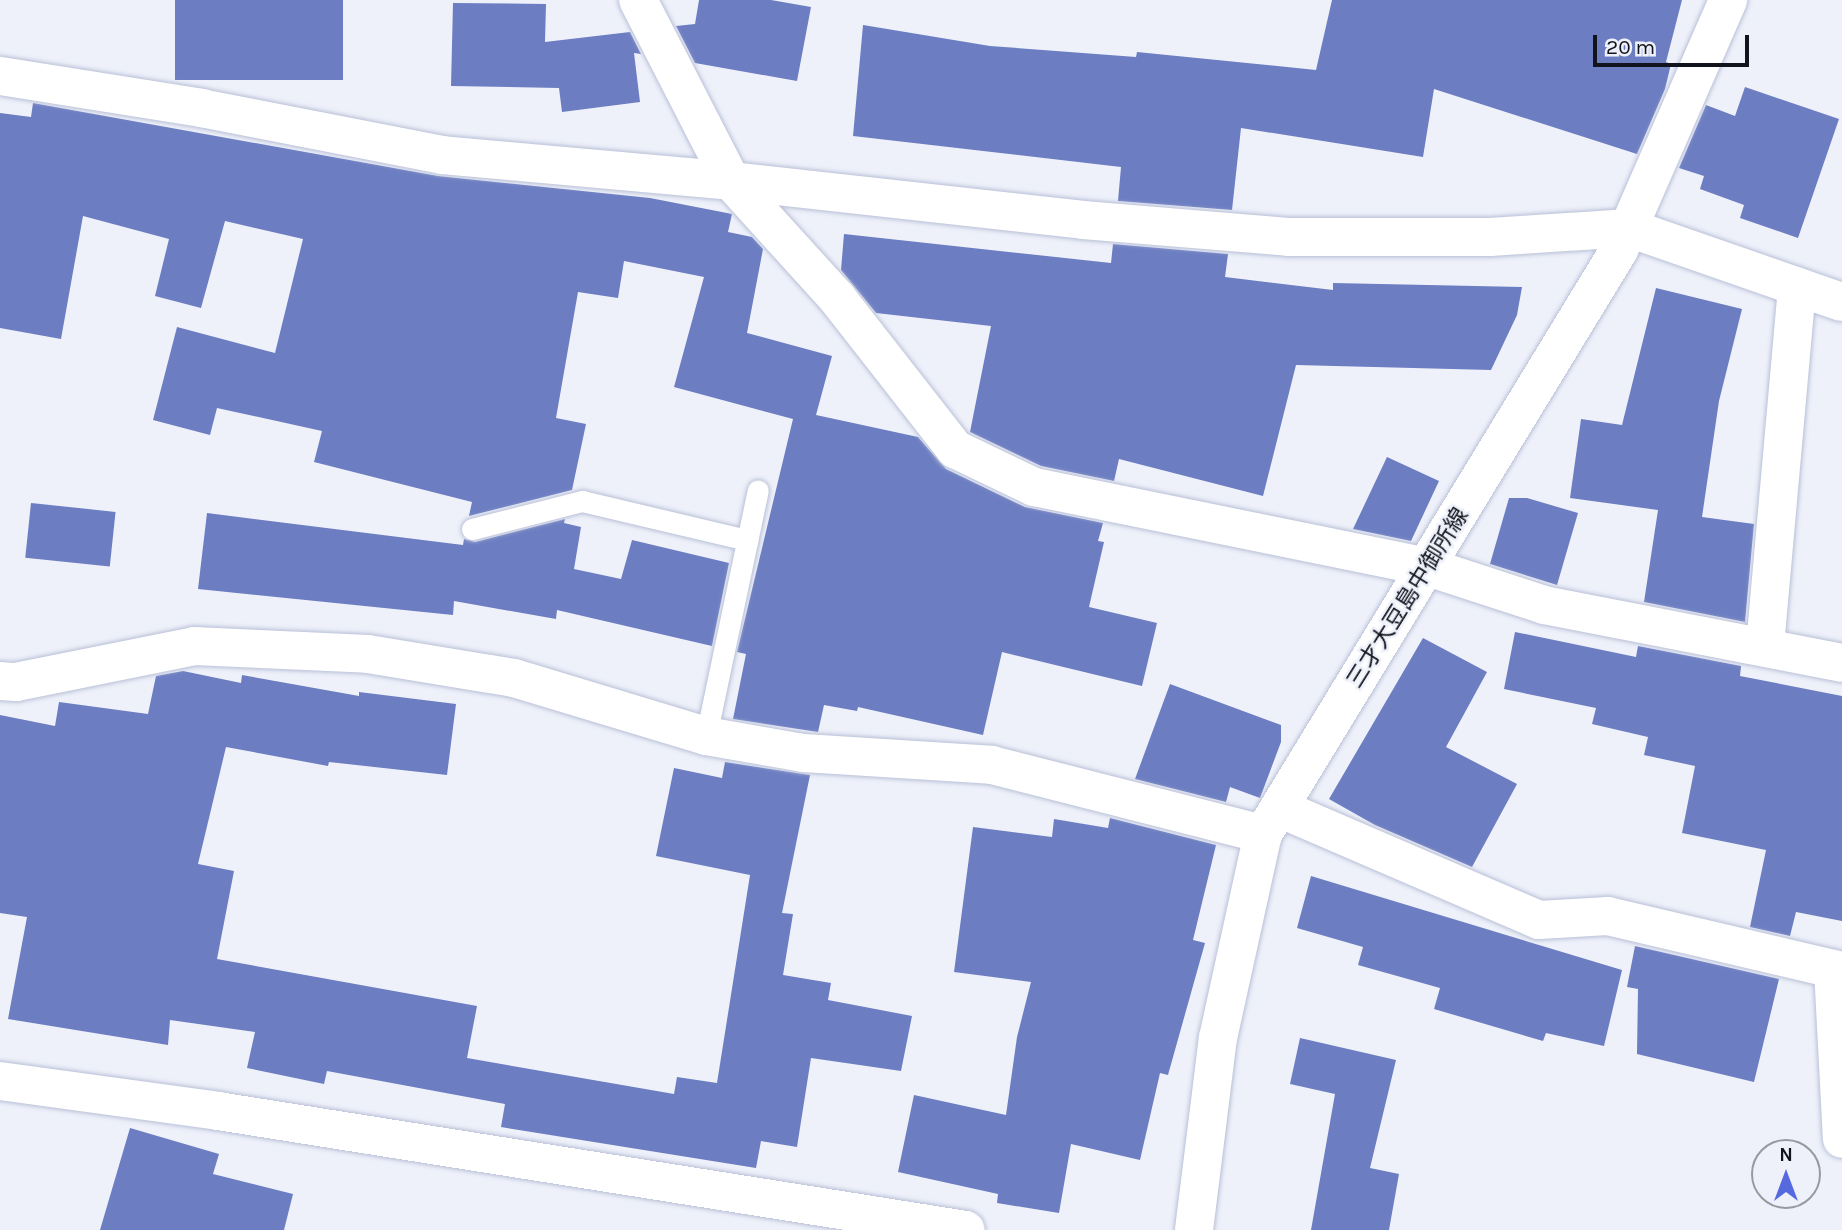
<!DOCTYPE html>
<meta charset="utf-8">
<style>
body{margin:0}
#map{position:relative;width:1842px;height:1230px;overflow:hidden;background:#eef1fa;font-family:Karla,"Noto Sans JP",sans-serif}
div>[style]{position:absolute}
.building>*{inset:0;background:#6c7dc2;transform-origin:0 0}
.roads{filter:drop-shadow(0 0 2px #b9c0d7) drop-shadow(0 0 2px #b9c0d7)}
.lane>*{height:21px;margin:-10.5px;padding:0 10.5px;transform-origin:10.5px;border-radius:10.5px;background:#fff}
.street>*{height:38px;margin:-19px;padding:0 19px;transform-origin:19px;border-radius:19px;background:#fff}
.secondary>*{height:38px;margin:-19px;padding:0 19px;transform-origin:19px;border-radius:19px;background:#fff}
span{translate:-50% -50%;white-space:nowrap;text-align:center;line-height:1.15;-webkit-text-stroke:5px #eef1fa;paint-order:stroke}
.street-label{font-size:23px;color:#12141d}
.north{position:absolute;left:1751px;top:1139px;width:70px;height:70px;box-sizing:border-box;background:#eef1fa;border:2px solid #9699a2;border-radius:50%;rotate:0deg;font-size:19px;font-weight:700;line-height:28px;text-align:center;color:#12141d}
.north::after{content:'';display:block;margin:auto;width:24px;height:32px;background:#5669df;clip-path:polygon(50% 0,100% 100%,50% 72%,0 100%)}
.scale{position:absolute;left:1593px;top:35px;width:156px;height:32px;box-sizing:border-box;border:4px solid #12141d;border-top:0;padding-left:9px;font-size:21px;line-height:24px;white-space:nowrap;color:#12141d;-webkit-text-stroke:5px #eef1fa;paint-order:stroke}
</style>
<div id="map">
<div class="building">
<i style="left:175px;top:0;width:168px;height:80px"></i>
<i style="clip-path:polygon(699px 0,771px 0,811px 7px,797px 81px,695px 63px,676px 26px,695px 24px)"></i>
<i style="clip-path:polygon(1332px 0,1682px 0,1666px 62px,1671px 64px,1665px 89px,1637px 154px,1434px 89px,1423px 157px,1241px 128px,1232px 210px,1118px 201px,1121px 167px,853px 136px,863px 25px,990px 46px,1136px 57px,1137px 52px,1316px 70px)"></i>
<i style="clip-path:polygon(453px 3px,546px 4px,545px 42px,630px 32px,641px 54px,634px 53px,640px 102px,562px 112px,559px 88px,451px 86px)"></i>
<i style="clip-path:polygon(1745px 87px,1839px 119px,1798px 238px,1740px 218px,1744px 205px,1700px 189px,1704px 176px,1679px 168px,1706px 105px,1735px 116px)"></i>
<i style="clip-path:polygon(33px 103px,438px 176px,650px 198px,732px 214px,728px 232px,752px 237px,763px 249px,747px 333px,832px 356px,816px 415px,918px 437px,946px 469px,1025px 507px,1103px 523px,1098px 541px,1104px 542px,1089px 607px,1157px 623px,1142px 686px,1002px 652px,983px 735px,858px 707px,857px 711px,824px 705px,818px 732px,733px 719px,746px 654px,737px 652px,793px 419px,674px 387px,704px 277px,624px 261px,618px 298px,578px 292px,556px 418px,586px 424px,572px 490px,469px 516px,472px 502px,314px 462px,322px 431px,217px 408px,210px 435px,153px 420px,177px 327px,275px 353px,303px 239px,225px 221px,201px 308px,155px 296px,169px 239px,83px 216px,61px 339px,0 328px,0 113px,31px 117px)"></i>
<i style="clip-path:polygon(844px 234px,1111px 263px,1113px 244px,1228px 254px,1225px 277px,1333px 290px,1333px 283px,1522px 287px,1517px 315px,1491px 370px,1296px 365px,1263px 496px,1119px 459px,1114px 481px,1041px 466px,970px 432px,991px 326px,876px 313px,841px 270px)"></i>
<i style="clip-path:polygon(1656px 288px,1742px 309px,1719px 401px,1702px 517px,1754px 524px,1745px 622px,1644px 602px,1658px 510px,1570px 498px,1581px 419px,1622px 425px)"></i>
<i style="clip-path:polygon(1387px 457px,1439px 481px,1411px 541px,1353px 529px)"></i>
<i style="clip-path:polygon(1509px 498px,1527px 498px,1578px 513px,1557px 585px,1490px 564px)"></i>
<i style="left:31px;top:503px;width:85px;height:55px;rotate:6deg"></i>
<i style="clip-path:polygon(207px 513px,463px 545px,464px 539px,475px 542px,565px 519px,564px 523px,581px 527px,574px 569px,621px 579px,632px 540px,729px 563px,712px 646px,557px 610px,556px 619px,454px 601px,453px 615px,198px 589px)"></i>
<i style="clip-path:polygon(1515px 632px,1636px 657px,1638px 646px,1741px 666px,1740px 676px,1842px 696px,1842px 921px,1796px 912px,1790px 936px,1750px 927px,1766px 850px,1682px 833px,1695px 766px,1644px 755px,1648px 737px,1592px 724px,1596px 708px,1504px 689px)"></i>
<i style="clip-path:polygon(1423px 638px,1487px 672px,1446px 747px,1517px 784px,1472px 867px,1375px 825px,1329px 799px)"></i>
<i style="clip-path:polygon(183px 671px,241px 683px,242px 675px,359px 696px,359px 692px,456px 704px,447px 775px,329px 762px,328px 766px,226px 747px,198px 864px,234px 871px,217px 959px,477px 1006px,467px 1058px,674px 1094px,677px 1077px,717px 1083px,750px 875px,656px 856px,674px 768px,722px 778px,725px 762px,810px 775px,782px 913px,793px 914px,783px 975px,831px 983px,828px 1000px,912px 1016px,901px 1071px,811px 1058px,797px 1147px,761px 1141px,756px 1168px,501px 1127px,505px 1104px,327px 1071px,324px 1084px,247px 1068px,255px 1032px,170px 1020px,168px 1045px,8px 1019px,27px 917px,0 913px,0 715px,55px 726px,59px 702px,148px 714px,156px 676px)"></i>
<i style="clip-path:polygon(1170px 684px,1281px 725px,1281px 742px,1260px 798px,1230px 787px,1226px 802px,1135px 779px)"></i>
<i style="clip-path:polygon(1110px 818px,1216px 845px,1193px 940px,1205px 943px,1168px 1075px,1160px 1073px,1140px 1160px,1071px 1144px,1059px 1213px,997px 1203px,998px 1194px,898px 1172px,914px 1095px,1006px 1115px,1017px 1037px,1031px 982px,954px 972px,973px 827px,1052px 837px,1054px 819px,1108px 828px)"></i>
<i style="clip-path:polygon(1311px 876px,1622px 970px,1604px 1046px,1546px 1033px,1543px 1041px,1434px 1009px,1440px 988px,1358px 965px,1363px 947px,1297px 928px)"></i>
<i style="clip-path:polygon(1635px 946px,1779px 979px,1754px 1082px,1637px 1054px,1638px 989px,1627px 987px)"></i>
<i style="clip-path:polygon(1300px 1038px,1396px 1060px,1370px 1168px,1399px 1174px,1389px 1230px,1311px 1230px,1335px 1094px,1290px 1084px)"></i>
<i style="clip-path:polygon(130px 1128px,219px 1154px,213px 1174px,293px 1194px,284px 1230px,100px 1230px)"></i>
</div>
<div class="roads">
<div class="lane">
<i style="left:472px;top:529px;width:114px;rotate:-14.3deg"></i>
<i style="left:582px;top:501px;width:170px;rotate:13.3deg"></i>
<i style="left:706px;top:736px;width:251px;rotate:-78.1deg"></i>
</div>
<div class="street">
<i style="left:638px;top:0;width:203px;rotate:62.8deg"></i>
<i style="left:731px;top:181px;width:158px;rotate:47.8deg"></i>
<i style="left:837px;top:298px;width:192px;rotate:52deg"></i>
<i style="left:955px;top:449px;width:88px;rotate:25.7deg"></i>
<i style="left:1034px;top:487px;width:402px;rotate:11.5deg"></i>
<i style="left:1428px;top:567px;width:122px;rotate:18.1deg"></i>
<i style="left:1544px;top:605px;width:304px;rotate:11deg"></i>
<i style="left:0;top:76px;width:204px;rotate:9deg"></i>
<i style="left:201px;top:108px;width:246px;rotate:11deg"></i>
<i style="left:442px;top:155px;width:290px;rotate:5.1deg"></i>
<i style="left:731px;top:181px;width:354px;rotate:6.3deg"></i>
<i style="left:1083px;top:220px;width:206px;rotate:4.7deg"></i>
<i style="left:1288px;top:237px;width:202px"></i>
<i style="left:1490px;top:237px;width:139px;rotate:-3.7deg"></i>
<i style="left:1629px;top:228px;width:225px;rotate:19.2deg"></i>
<i style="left:1765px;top:646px;width:361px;rotate:-84.9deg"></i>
<i style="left:0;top:681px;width:16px;rotate:4deg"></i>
<i style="left:16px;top:682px;width:182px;rotate:-11.4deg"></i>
<i style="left:194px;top:646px;width:174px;rotate:2.6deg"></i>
<i style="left:368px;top:654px;width:148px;rotate:9.3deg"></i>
<i style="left:514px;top:678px;width:201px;rotate:16.8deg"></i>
<i style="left:706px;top:736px;width:98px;rotate:9.9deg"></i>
<i style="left:803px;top:753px;width:189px;rotate:3.6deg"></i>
<i style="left:992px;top:765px;width:280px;rotate:14.3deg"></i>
<i style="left:1279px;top:808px;width:283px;rotate:23.3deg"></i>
<i style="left:1539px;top:920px;width:69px;rotate:-3.3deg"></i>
<i style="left:1608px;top:916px;width:240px;rotate:13.2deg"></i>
<i style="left:1833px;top:969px;width:170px;rotate:87deg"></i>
<i style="left:0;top:1081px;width:220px;rotate:7.8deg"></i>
<i style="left:218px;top:1111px;width:757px;rotate:9.04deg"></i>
</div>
<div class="secondary">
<i style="left:1194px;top:1230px;width:193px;rotate:-82.9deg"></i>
<i style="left:1218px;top:1038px;width:209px;rotate:-77.6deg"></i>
<i style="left:1263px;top:834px;width:684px;rotate:-58.63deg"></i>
<i style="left:1619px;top:250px;width:273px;rotate:-66.4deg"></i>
</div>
</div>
<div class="street-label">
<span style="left:1408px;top:598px;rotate:-58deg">三才大豆島中御所線</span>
</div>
<div class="north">N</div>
<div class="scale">20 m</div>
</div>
